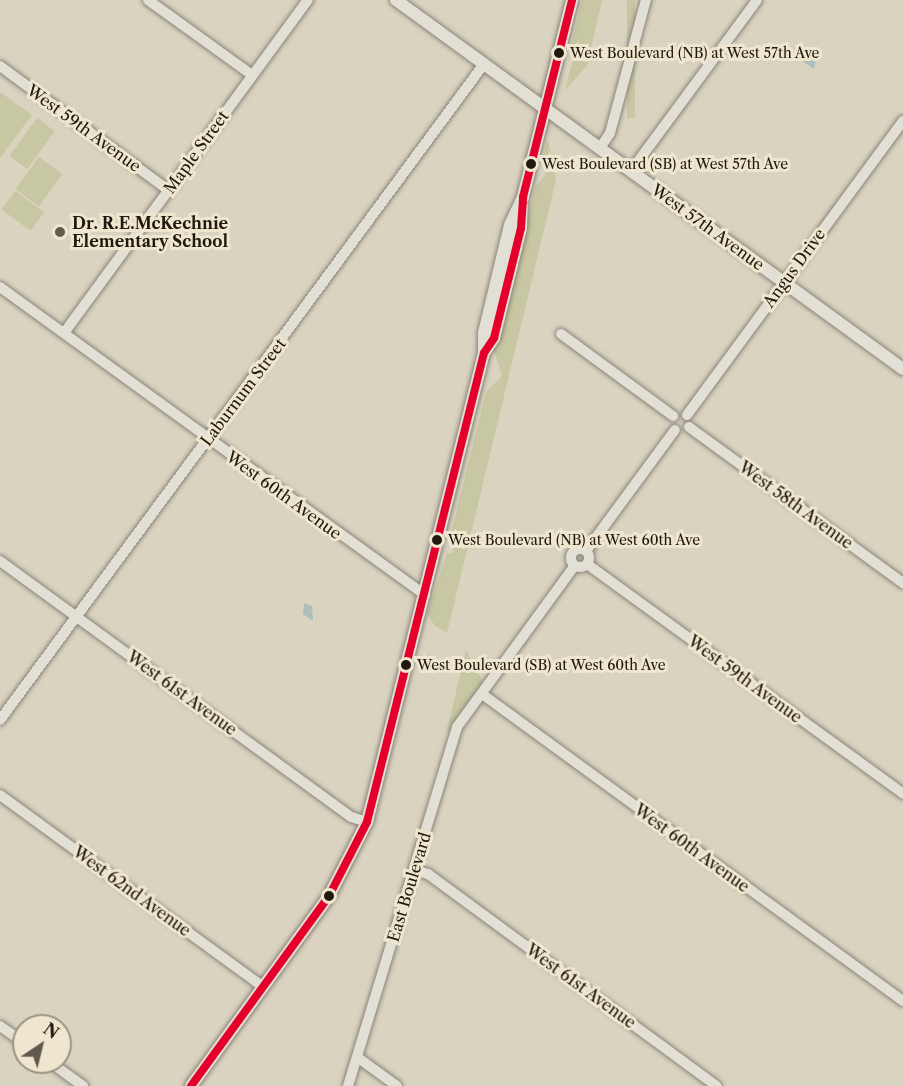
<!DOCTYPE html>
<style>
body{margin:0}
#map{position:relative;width:903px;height:1086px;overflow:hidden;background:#dad3c0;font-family:"Libre Caslon Text",serif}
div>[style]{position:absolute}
.green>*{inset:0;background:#c8c7a3;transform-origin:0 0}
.water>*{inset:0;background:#aebfbb}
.roads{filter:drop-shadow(0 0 2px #8b857a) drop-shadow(0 0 2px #8b857a)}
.minor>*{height:10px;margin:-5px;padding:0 5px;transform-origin:5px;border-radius:5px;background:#e2dfd5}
.minor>.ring{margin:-5px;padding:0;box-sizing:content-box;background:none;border:10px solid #e2dfd5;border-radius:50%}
.tertiary>*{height:12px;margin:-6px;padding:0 6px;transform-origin:6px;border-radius:6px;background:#e2dfd5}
.bus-1>*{height:8px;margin:-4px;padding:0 4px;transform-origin:4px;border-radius:4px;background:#e4002b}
.dots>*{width:16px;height:16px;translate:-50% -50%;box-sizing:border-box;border:3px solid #eee6cf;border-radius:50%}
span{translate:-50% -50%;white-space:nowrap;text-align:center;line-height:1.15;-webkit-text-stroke:6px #eee6cf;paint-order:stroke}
.bus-label{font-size:14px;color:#21190f}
.left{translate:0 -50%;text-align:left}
.street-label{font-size:16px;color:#21190f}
.poi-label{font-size:16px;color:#21190f;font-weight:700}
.north{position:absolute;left:12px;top:1014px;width:60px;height:60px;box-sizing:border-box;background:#eee6cf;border:2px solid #9c9482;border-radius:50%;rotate:35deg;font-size:16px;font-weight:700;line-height:24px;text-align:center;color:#21190f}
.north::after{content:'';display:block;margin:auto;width:21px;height:27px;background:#625a4d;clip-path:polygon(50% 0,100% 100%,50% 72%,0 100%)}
</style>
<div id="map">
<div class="green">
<i style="clip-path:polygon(582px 0,602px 0,587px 66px,565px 90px,576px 48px,571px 46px)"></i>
<i style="left:627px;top:0;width:8px;height:118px"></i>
<i style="clip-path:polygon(0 92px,32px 115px,0 158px)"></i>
<i style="left:37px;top:118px;width:22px;height:47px;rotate:36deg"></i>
<i style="clip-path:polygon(548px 140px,556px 180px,447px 633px,435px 626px,427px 614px,447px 553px,452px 554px,456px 540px,450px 538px,486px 392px,502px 376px,494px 351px,535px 187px,545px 175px,542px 159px)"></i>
<i style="left:39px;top:157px;width:29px;height:40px;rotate:36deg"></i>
<i style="left:15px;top:191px;width:36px;height:23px;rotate:36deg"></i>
<i style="clip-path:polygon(466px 650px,483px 682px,450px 731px,447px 730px)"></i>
</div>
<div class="water">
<i style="clip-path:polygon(803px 52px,816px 61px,814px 69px,802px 61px)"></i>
<i style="clip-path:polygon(304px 603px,312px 606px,313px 621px,303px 614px)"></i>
</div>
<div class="roads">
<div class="minor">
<i style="left:148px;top:0;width:128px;rotate:35.8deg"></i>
<i style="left:0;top:66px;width:209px;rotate:36.4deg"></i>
<i style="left:600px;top:148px;width:18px;rotate:-56deg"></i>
<i style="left:610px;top:133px;width:138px;rotate:-74.9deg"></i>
<i style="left:631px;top:171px;width:212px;rotate:-53.6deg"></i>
<i style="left:0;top:287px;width:525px;rotate:35.93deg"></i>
<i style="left:64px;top:333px;width:413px;rotate:-53.8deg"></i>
<i style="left:561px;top:334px;width:139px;rotate:36.2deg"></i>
<i style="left:687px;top:415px;width:365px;rotate:-53.7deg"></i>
<i style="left:689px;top:427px;width:265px;rotate:36.1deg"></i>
<i class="ring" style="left:571px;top:549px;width:8px;height:8px"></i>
<i style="left:586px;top:551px;width:150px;rotate:-53.7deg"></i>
<i style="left:0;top:561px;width:434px;rotate:36.1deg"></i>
<i style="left:351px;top:817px;width:17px;rotate:17deg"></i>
<i style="left:587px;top:564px;width:391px;rotate:36deg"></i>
<i style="left:482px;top:694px;width:521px;rotate:36.1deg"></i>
<i style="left:0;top:720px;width:815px;rotate:-53.58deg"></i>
<i style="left:0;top:795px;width:326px;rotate:36.1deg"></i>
<i style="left:414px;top:870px;width:15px;rotate:16deg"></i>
<i style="left:428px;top:874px;width:358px;rotate:36.3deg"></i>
<i style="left:0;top:1026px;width:29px;rotate:35deg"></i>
<i style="left:357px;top:1057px;width:49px;rotate:35.9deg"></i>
<i style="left:50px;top:1062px;width:41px;rotate:36deg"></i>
<i style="left:348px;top:1086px;width:375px;rotate:-73.1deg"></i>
<i style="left:457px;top:727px;width:200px;rotate:-53.9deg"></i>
</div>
<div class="tertiary">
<i style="left:396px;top:0;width:627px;rotate:36.05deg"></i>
<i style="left:484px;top:353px;width:18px;rotate:-56deg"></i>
<i style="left:494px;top:338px;width:113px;rotate:-76.2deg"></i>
<i style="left:521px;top:228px;width:23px;rotate:-88deg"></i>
<i style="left:191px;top:1086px;width:235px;rotate:-54deg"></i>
<i style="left:329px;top:896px;width:83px;rotate:-62.8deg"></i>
<i style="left:367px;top:822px;width:483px;rotate:-76deg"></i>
<i style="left:484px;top:353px;width:20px;rotate:-90deg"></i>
<i style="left:484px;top:333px;width:111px;rotate:-76.5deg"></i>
<i style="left:510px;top:225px;width:31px;rotate:-65deg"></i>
<i style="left:523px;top:197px;width:203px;rotate:-76deg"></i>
</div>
</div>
<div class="bus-1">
<i style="left:191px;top:1086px;width:235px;rotate:-54deg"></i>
<i style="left:329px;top:896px;width:83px;rotate:-62.8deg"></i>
<i style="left:367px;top:822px;width:483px;rotate:-76deg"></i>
<i style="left:484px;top:353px;width:18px;rotate:-56deg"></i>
<i style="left:494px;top:338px;width:113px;rotate:-76.2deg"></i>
<i style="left:521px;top:228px;width:31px;rotate:-86deg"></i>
<i style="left:523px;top:197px;width:203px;rotate:-76deg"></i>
</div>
<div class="dots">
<i style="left:559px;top:53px;background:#21190f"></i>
<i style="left:531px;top:164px;background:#21190f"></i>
<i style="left:60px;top:232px;background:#625a4d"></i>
<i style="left:437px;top:540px;background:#21190f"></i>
<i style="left:406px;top:665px;background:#21190f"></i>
<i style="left:329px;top:896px;background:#21190f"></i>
</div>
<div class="bus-label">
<span class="left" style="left:570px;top:53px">West Boulevard (NB) at West 57th Ave</span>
<span class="left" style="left:542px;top:164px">West Boulevard (SB) at West 57th Ave</span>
<span class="left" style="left:448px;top:540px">West Boulevard (NB) at West 60th Ave</span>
<span class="left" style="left:417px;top:665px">West Boulevard (SB) at West 60th Ave</span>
</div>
<div class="street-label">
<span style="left:84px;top:128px;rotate:36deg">West 59th Avenue</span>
<span style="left:196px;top:152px;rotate:-54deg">Maple Street</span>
<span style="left:708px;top:227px;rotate:36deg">West 57th Avenue</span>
<span style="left:794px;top:268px;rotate:-54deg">Angus Drive</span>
<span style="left:243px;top:392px;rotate:-53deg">Laburnum Street</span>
<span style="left:284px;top:495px;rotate:36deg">West 60th Avenue</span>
<span style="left:796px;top:505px;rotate:36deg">West 58th Avenue</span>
<span style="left:745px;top:679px;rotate:36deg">West 59th Avenue</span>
<span style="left:182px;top:693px;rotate:36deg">West 61st Avenue</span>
<span style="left:692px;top:848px;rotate:36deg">West 60th Avenue</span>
<span style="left:409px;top:887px;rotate:-73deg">East Boulevard</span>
<span style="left:132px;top:891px;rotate:36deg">West 62nd Avenue</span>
<span style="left:581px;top:986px;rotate:36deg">West 61st Avenue</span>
</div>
<div class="poi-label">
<span class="left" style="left:72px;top:232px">Dr. R.E.McKechnie<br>Elementary School</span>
</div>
<div class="north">N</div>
</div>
